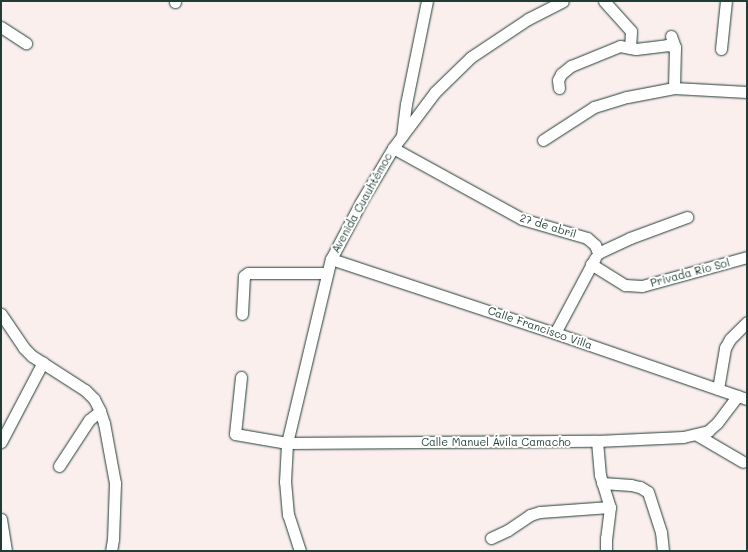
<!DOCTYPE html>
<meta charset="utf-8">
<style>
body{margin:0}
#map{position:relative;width:748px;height:552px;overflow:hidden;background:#fbefee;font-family:Mali,sans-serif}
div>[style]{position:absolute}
.roads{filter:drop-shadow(0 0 1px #1f3d34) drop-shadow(0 0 1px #1f3d34)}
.minor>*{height:11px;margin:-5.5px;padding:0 5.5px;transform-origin:5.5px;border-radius:5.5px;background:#fff}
span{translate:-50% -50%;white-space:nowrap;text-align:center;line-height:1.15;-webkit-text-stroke:4px #fff;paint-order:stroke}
.street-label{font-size:11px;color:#1f3d34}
.frame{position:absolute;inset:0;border:2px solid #1f3d34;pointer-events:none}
</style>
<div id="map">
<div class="roads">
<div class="minor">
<i style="left:604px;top:1px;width:40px;rotate:48deg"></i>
<i style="left:631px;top:31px;width:17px;rotate:93deg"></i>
<i style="left:175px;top:2px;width:1px;rotate:-90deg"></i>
<i style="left:1px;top:27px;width:30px;rotate:33deg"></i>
<i style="left:671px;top:36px;width:12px;rotate:70deg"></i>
<i style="left:675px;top:47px;width:41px;rotate:91.4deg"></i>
<i style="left:721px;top:49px;width:48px;rotate:-84.1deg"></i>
<i style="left:559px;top:88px;width:8px;rotate:-97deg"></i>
<i style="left:558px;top:80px;width:7px;rotate:-63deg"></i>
<i style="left:561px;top:74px;width:13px;rotate:-39deg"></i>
<i style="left:571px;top:66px;width:53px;rotate:-22.2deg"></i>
<i style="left:620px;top:46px;width:16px;rotate:11deg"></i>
<i style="left:636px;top:49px;width:31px;rotate:-7deg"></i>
<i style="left:667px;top:45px;width:8px;rotate:14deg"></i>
<i style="left:402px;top:136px;width:32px;rotate:-83deg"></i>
<i style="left:406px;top:104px;width:105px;rotate:-78.5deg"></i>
<i style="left:543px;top:140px;width:61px;rotate:-32.9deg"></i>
<i style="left:594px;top:107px;width:34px;rotate:-17deg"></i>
<i style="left:627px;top:97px;width:48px;rotate:-10.8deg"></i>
<i style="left:674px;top:88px;width:73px;rotate:3.1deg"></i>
<i style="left:393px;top:148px;width:147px;rotate:28.8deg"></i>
<i style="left:522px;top:219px;width:68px;rotate:16.3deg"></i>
<i style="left:587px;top:238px;width:11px;rotate:41deg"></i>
<i style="left:595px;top:245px;width:9px;rotate:69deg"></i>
<i style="left:598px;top:253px;width:35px;rotate:-25deg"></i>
<i style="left:630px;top:238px;width:61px;rotate:-20.2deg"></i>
<i style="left:331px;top:259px;width:236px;rotate:18.3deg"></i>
<i style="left:555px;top:333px;width:203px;rotate:19deg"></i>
<i style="left:591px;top:264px;width:40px;rotate:32deg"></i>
<i style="left:625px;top:285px;width:17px;rotate:3deg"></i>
<i style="left:642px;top:286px;width:109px;rotate:-15.4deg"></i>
<i style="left:1px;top:314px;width:41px;rotate:55.9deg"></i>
<i style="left:24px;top:348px;width:11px;rotate:45deg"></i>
<i style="left:32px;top:356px;width:63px;rotate:32.7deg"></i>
<i style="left:85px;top:390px;width:13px;rotate:45deg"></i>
<i style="left:94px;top:399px;width:13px;rotate:63deg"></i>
<i style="left:100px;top:411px;width:13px;rotate:72deg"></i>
<i style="left:104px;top:423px;width:61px;rotate:79.6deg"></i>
<i style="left:115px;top:483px;width:56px;rotate:92deg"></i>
<i style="left:113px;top:539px;width:12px;rotate:99deg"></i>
<i style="left:242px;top:314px;width:38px;rotate:-87deg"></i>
<i style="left:244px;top:276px;width:5px;rotate:-37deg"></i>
<i style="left:248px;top:273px;width:79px"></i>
<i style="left:555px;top:333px;width:85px;rotate:-61.9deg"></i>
<i style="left:241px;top:377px;width:57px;rotate:96deg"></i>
<i style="left:235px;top:434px;width:53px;rotate:9.8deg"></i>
<i style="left:287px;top:443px;width:310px;rotate:-0.4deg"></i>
<i style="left:597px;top:441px;width:86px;rotate:-2.7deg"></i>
<i style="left:683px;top:437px;width:26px;rotate:-13deg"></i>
<i style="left:708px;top:431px;width:12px;rotate:-42deg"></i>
<i style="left:717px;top:423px;width:34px;rotate:-53deg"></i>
<i style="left:718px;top:389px;width:42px;rotate:-80.3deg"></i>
<i style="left:725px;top:348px;width:10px;rotate:-61deg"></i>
<i style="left:730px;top:339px;width:24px;rotate:-45deg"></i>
<i style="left:697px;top:435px;width:53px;rotate:30.4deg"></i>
<i style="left:597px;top:441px;width:34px;rotate:85deg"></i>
<i style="left:600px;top:475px;width:34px;rotate:73deg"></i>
<i style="left:610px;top:507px;width:31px;rotate:97deg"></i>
<i style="left:606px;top:538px;width:13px;rotate:90deg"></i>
<i style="left:1px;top:442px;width:90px;rotate:-62.3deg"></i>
<i style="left:59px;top:466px;width:55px;rotate:-56.9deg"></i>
<i style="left:89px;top:420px;width:14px;rotate:-39deg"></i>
<i style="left:602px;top:483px;width:29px;rotate:4deg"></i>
<i style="left:631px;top:485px;width:9px;rotate:13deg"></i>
<i style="left:640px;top:487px;width:9px;rotate:32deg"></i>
<i style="left:648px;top:492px;width:42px;rotate:72deg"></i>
<i style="left:661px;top:532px;width:19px;rotate:84deg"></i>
<i style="left:1px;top:519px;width:32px;rotate:81deg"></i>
<i style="left:491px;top:538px;width:19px;rotate:-25deg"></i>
<i style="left:508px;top:530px;width:27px;rotate:-34deg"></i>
<i style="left:530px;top:515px;width:10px;rotate:-17deg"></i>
<i style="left:540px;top:512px;width:70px;rotate:-4.1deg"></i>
<i style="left:300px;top:551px;width:38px;rotate:-108deg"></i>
<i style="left:288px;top:515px;width:33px;rotate:-95deg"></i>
<i style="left:285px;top:482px;width:39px;rotate:-87deg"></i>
<i style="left:287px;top:443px;width:189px;rotate:-76.6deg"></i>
<i style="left:331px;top:259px;width:64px;rotate:-62.2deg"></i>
<i style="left:361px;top:202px;width:63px;rotate:-59.3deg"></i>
<i style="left:393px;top:148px;width:70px;rotate:-53.1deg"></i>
<i style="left:435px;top:92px;width:50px;rotate:-44.2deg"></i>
<i style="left:471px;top:57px;width:69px;rotate:-33.7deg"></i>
<i style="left:528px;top:19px;width:39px;rotate:-27deg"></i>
</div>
</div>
<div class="street-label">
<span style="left:362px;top:203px;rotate:-61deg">Avenida Cuauhtémoc</span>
<span style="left:548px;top:226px;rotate:17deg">27 de abril</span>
<span style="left:690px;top:273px;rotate:-15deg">Privada Río Sol</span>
<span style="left:540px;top:328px;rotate:19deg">Calle Francisco Villa</span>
<span style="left:496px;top:442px">Calle Manuel Ávila Camacho</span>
</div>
<div class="frame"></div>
</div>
